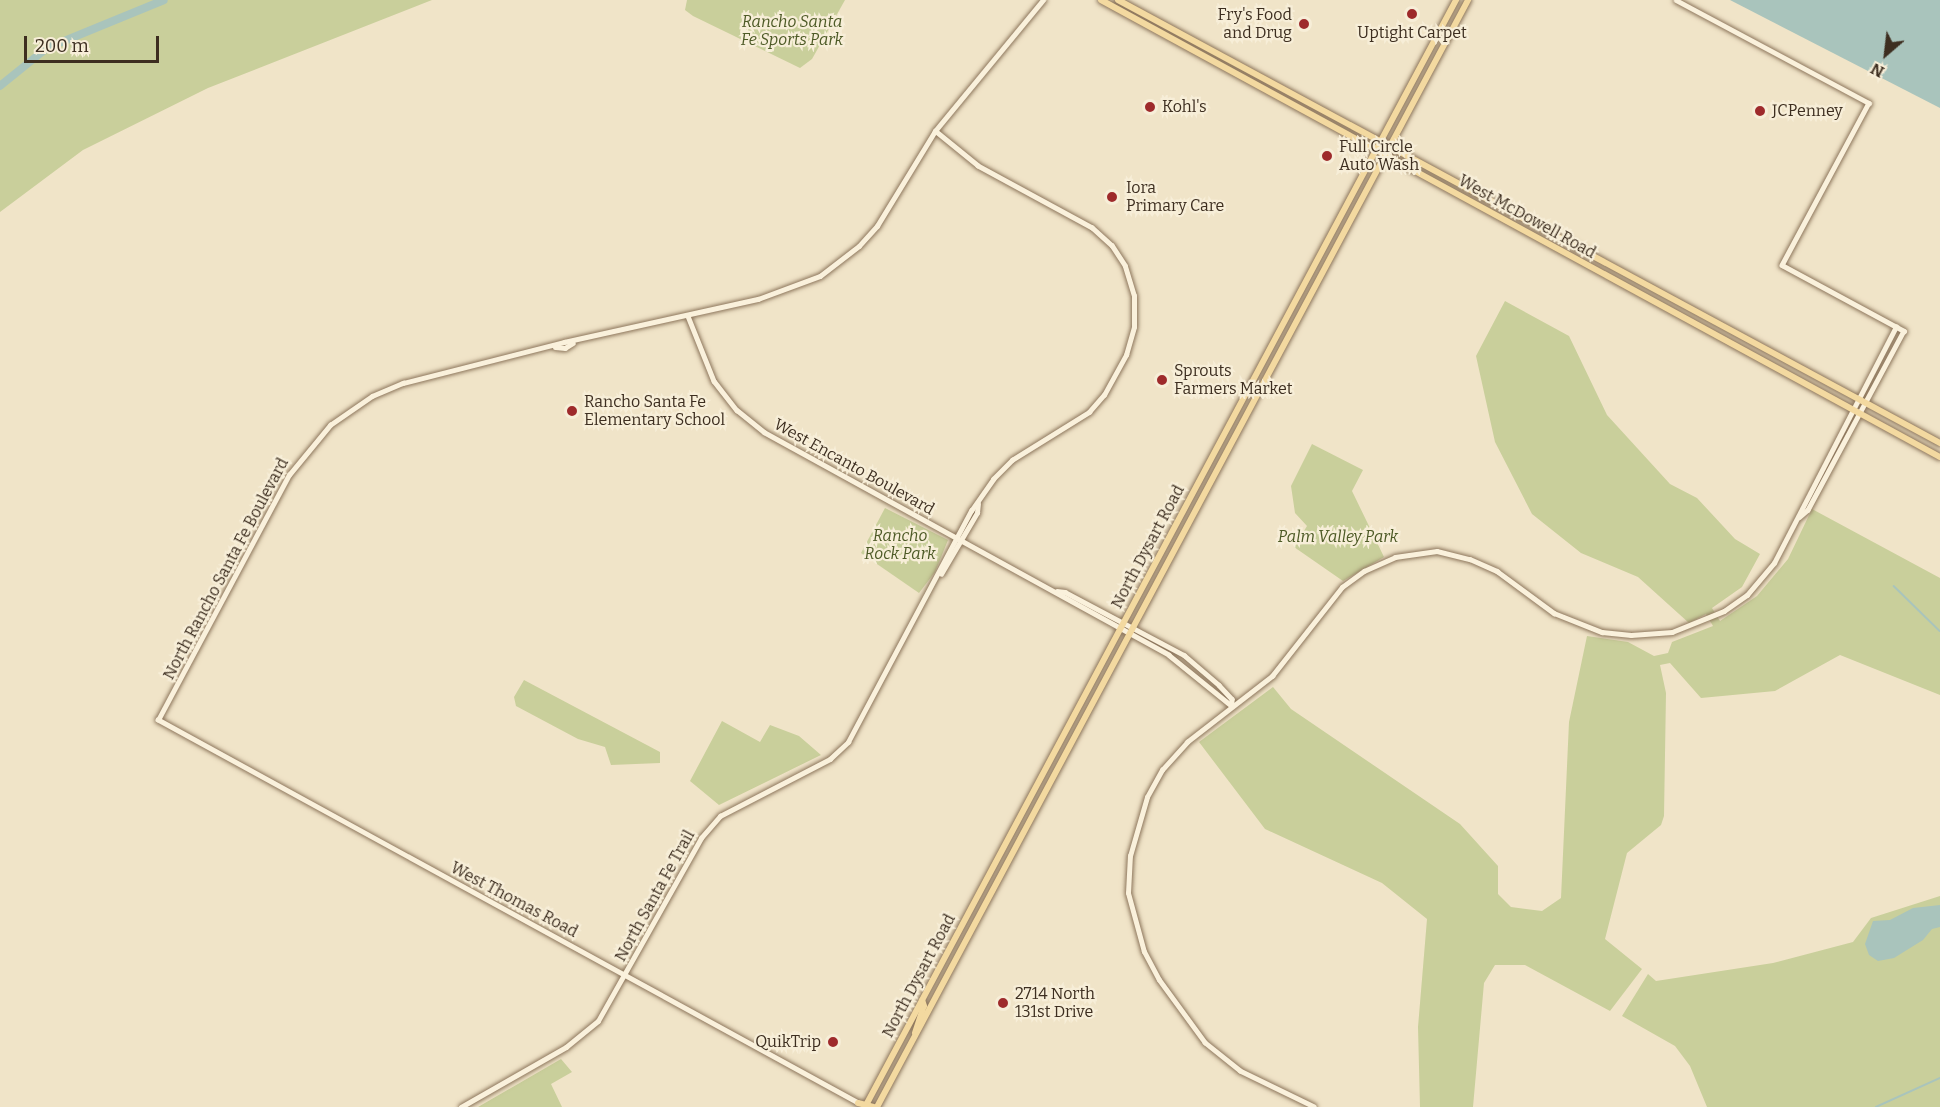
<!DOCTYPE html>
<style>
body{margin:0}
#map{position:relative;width:1940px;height:1107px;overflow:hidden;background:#f0e4c8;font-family:Bitter,serif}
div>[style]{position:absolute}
.green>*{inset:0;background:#c9cf9b}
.water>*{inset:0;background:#a9c4bc}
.stream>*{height:1.5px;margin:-0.75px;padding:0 0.75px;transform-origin:0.75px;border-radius:0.75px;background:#a9c4bc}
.river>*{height:8px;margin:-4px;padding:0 4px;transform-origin:4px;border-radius:4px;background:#a9c4bc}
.roads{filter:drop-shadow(0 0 2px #8d765c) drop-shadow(0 0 2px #8d765c)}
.minor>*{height:4.5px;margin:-2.25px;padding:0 2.25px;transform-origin:2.25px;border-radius:2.25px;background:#faf1dc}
.major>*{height:6px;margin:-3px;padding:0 3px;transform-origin:3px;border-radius:3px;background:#f3d9a0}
.dots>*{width:16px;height:16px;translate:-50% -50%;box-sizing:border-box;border:3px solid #f7eed8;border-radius:50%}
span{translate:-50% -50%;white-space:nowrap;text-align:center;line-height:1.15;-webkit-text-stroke:4.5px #f7eed8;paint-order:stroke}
.poi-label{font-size:16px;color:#3d2e20}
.right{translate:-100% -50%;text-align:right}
.left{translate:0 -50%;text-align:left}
.park-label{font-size:16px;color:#4d5a26;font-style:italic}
.street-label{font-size:16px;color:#3d2e20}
.north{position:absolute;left:1856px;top:24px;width:60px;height:60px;-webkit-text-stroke:4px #f7eed8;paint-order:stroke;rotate:208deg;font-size:16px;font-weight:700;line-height:24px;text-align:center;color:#3d2e20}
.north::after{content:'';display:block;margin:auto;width:21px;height:27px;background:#3d2e20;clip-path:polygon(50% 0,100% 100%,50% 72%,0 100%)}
.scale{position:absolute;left:24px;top:36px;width:135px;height:27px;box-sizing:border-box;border:3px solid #3d2e20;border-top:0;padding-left:8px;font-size:18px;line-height:21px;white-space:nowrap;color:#3d2e20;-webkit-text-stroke:4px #f7eed8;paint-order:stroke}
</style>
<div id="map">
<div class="green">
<i style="clip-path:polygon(0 0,432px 0,208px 88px,83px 150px,0 212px)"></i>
<i style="clip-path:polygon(687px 0,845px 0,812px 59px,800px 68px,693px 16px,685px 10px)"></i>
<i style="clip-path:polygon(1505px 301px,1569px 336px,1607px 415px,1670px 484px,1697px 498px,1735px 539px,1760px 554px,1742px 587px,1712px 608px,1720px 621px,1757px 596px,1788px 559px,1812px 509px,1940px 578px,1940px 695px,1840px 655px,1775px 691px,1701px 698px,1670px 663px,1660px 665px,1666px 693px,1664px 816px,1661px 825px,1627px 853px,1605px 939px,1642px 969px,1610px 1011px,1525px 965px,1495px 965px,1484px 983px,1473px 1107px,1420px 1107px,1418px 1027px,1427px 919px,1382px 883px,1265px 829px,1199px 742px,1273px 687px,1291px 709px,1460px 824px,1498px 866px,1498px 894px,1511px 907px,1542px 911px,1561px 898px,1569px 722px,1587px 636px,1628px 642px,1654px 656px,1668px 653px,1672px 642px,1713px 626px,1706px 614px,1689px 623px,1638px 577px,1581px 553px,1532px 514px,1495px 442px,1476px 356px)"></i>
<i style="clip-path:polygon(1312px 444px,1363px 470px,1352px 491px,1384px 557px,1343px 581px,1294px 547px,1307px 526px,1295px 513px,1291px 486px)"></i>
<i style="clip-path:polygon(885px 508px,948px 540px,935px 572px,919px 593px,861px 553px)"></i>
<i style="clip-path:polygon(524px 680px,660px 752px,660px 763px,611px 765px,605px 747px,578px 739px,516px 706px,514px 697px)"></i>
<i style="clip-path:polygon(722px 721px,760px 742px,770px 725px,799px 736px,821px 755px,719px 805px,690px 781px)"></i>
<i style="clip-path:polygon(1940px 896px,1940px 1107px,1707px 1107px,1690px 1066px,1675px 1046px,1622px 1016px,1648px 974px,1656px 981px,1773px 963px,1853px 942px,1871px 918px)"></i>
<i style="clip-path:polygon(561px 1059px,572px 1072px,551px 1084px,562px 1107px,478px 1107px)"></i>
</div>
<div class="water">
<i style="clip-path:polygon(1730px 0,1940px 0,1940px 108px)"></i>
<i style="clip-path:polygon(1940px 905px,1940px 927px,1932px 929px,1923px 940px,1894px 958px,1878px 961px,1869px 955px,1865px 944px,1873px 921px,1890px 920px,1913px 908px)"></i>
</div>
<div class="stream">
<i style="left:1894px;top:586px;width:64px;rotate:44.4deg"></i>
<i style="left:1876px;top:1107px;width:70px;rotate:-24.4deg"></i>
</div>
<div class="river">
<i style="left:0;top:86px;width:60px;rotate:-39deg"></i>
<i style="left:47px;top:48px;width:126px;rotate:-22.3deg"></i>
</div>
<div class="roads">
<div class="minor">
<i style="left:1676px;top:0;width:219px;rotate:28.1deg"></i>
<i style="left:1869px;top:103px;width:184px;rotate:118.2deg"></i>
<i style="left:1782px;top:265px;width:139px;rotate:28.4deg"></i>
<i style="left:1904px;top:331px;width:203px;rotate:118.2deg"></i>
<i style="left:1808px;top:510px;width:11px;rotate:139deg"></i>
<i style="left:688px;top:316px;width:70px;rotate:68.2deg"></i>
<i style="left:714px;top:381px;width:37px;rotate:52deg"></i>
<i style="left:737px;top:410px;width:35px;rotate:39deg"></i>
<i style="left:764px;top:432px;width:462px;rotate:28.8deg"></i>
<i style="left:1169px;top:655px;width:81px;rotate:39deg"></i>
<i style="left:555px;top:347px;width:10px;rotate:6deg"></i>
<i style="left:565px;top:348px;width:9px;rotate:-32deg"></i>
<i style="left:941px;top:574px;width:71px;rotate:-59.5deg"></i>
<i style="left:977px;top:513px;width:9px;rotate:-84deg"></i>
<i style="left:1057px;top:591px;width:8px;rotate:7deg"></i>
<i style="left:1065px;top:592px;width:135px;rotate:27.9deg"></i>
<i style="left:1184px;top:655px;width:46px;rotate:40.6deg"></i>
<i style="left:1219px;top:685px;width:19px;rotate:47deg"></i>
<i style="left:1232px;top:699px;width:7px;rotate:90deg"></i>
<i style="left:858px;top:1103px;width:798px;rotate:-151.32deg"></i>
<i style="left:158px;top:720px;width:278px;rotate:-61.9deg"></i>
<i style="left:289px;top:475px;width:65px;rotate:-50.6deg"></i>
<i style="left:330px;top:425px;width:51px;rotate:-34.6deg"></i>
<i style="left:372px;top:396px;width:34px;rotate:-23deg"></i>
<i style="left:403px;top:383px;width:166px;rotate:-14.3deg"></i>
<i style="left:564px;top:342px;width:199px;rotate:-12.5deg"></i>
<i style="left:758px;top:299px;width:66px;rotate:-20.4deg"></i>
<i style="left:820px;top:276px;width:49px;rotate:-37.6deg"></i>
<i style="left:859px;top:246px;width:27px;rotate:-48deg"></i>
<i style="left:877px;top:226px;width:111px;rotate:-58.6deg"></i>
<i style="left:935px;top:131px;width:170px;rotate:-50.5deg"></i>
<i style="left:461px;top:1107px;width:121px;rotate:-29.7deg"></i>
<i style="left:566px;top:1047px;width:41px;rotate:-39.1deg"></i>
<i style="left:598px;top:1021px;width:210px;rotate:-60.6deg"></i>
<i style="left:701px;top:838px;width:29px;rotate:-49deg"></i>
<i style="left:720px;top:816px;width:124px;rotate:-27.4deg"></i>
<i style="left:830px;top:759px;width:25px;rotate:-43deg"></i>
<i style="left:848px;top:742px;width:262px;rotate:-62deg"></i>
<i style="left:971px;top:511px;width:39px;rotate:-55deg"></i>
<i style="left:993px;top:479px;width:27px;rotate:-45deg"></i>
<i style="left:1012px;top:460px;width:91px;rotate:-31.9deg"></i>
<i style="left:1089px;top:412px;width:23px;rotate:-49deg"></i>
<i style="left:1104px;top:395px;width:46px;rotate:-61.2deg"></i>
<i style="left:1126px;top:355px;width:29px;rotate:-74deg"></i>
<i style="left:1134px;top:327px;width:31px;rotate:-90deg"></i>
<i style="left:1134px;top:296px;width:31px;rotate:-107deg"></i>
<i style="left:1125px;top:266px;width:24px;rotate:-123deg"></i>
<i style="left:1112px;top:246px;width:27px;rotate:-138deg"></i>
<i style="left:1092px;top:228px;width:130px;rotate:-151.5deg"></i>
<i style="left:978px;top:166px;width:55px;rotate:-140.9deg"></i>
<i style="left:1314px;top:1107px;width:82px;rotate:-154.1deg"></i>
<i style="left:1240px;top:1071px;width:45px;rotate:-141.3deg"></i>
<i style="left:1205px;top:1043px;width:78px;rotate:-126.1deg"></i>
<i style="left:1159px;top:980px;width:32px;rotate:-118deg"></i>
<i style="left:1144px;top:952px;width:61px;rotate:-105.2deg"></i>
<i style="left:1128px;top:893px;width:37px;rotate:-87deg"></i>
<i style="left:1130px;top:856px;width:61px;rotate:-73.9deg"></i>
<i style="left:1147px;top:797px;width:31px;rotate:-61deg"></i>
<i style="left:1162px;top:770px;width:38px;rotate:-48deg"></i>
<i style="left:1187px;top:742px;width:108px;rotate:-37.8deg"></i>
<i style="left:1272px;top:676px;width:113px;rotate:-51.8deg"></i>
<i style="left:1342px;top:587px;width:27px;rotate:-36deg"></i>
<i style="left:1364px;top:571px;width:34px;rotate:-24deg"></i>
<i style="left:1395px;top:557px;width:42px;rotate:-8.1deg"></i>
<i style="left:1437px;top:551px;width:34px;rotate:14deg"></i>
<i style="left:1470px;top:559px;width:30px;rotate:24deg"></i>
<i style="left:1497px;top:571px;width:71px;rotate:36.4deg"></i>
<i style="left:1554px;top:613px;width:52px;rotate:21.6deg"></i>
<i style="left:1602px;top:632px;width:29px;rotate:6deg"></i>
<i style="left:1631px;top:635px;width:41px;rotate:-4.2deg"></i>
<i style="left:1672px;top:632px;width:56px;rotate:-22deg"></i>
<i style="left:1724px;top:611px;width:28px;rotate:-35deg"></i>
<i style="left:1747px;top:595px;width:42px;rotate:-49.8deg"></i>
<i style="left:1774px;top:563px;width:266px;rotate:-62.7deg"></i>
</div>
<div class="major">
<i style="left:1101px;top:0;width:955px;rotate:28.58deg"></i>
<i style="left:1118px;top:0;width:934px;rotate:28.32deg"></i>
<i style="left:915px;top:1033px;width:28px;rotate:-72deg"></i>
<i style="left:924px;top:1006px;width:6px;rotate:-108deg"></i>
<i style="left:858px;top:1103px;width:16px;rotate:14deg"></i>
<i style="left:865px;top:1107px;width:1255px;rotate:-61.9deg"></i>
<i style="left:877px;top:1107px;width:1255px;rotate:-61.9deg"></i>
</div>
</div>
<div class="dots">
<i style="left:1412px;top:14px;background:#9e2a2b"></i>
<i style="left:1304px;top:24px;background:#9e2a2b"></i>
<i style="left:1150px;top:107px;background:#9e2a2b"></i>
<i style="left:1760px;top:111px;background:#9e2a2b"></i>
<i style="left:1327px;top:156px;background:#9e2a2b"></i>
<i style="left:1112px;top:197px;background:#9e2a2b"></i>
<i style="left:1162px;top:380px;background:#9e2a2b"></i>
<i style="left:572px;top:411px;background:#9e2a2b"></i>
<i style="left:1003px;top:1003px;background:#9e2a2b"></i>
<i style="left:833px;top:1042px;background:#9e2a2b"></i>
</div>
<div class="poi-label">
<span class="right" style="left:1292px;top:24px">Fry's Food<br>and Drug</span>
<span style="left:1412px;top:33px">Uptight Carpet</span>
<span class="left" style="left:1162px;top:107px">Kohl's</span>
<span class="left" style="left:1772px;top:111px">JCPenney</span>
<span class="left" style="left:1339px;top:156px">Full Circle<br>Auto Wash</span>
<span class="left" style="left:1126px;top:197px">Iora<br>Primary Care</span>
<span class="left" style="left:1174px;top:380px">Sprouts<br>Farmers Market</span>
<span class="left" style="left:584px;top:411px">Rancho Santa Fe<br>Elementary School</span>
<span class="left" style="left:1015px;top:1003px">2714 North<br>131st Drive</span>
<span class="right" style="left:821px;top:1042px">QuikTrip</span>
</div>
<div class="park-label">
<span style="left:792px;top:31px">Rancho Santa<br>Fe Sports Park</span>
<span style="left:900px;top:545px">Rancho<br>Rock Park</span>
<span style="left:1338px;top:537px">Palm Valley Park</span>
</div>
<div class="street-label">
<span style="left:1527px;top:217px;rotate:29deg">West McDowell Road</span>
<span style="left:854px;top:467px;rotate:29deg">West Encanto Boulevard</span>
<span style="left:1148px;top:547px;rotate:-62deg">North Dysart Road</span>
<span style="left:226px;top:569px;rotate:-62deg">North Rancho Santa Fe Boulevard</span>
<span style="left:655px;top:896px;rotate:-61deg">North Santa Fe Trail</span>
<span style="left:514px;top:900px;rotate:28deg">West Thomas Road</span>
<span style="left:919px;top:976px;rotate:-62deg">North Dysart Road</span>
</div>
<div class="north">N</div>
<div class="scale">200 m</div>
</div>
